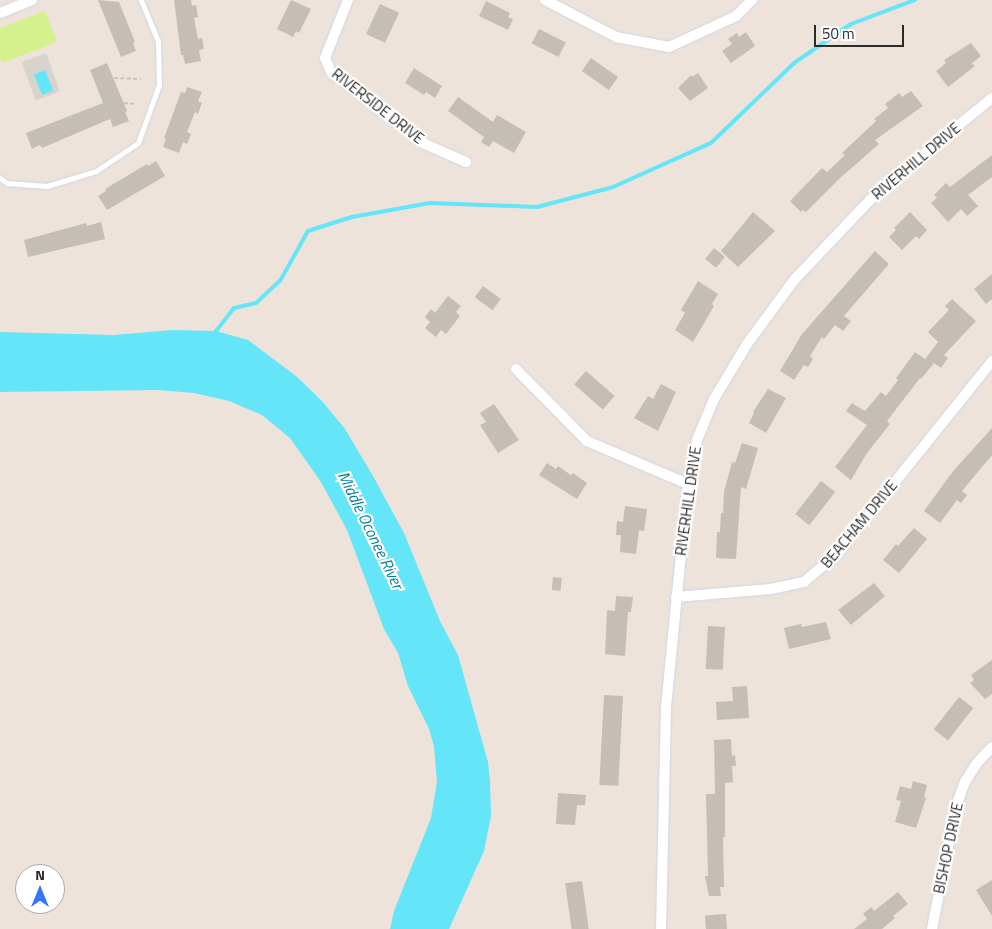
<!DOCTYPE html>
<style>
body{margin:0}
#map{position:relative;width:992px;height:929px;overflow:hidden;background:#ede3db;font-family:"Titillium Web",sans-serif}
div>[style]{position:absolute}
.pitch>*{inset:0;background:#d4f18d}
.plaza>*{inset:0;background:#d9d3ce;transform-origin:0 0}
.water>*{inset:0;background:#65e5f8;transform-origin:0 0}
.stream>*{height:4px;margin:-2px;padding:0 2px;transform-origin:2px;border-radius:2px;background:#65e5f8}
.building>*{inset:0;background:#c5beb6;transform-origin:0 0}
.path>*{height:2px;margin-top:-1px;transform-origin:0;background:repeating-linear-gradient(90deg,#c3c3c3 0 4px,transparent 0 6.5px)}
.roads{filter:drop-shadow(0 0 1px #d0d6e4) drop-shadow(0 0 1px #d0d6e4)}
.lane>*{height:5px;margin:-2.5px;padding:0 2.5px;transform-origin:2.5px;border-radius:2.5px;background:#fff}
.street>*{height:10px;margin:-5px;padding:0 5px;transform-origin:5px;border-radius:5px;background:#fff}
span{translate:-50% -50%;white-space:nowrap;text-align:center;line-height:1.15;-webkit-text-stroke:4.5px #fff;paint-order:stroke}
.street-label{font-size:15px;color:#2a2a2a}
.water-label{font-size:16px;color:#047d9e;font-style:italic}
.north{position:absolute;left:15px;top:864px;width:50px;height:50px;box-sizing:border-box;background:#fff;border:1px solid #aaa;border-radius:50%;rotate:0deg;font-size:14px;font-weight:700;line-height:20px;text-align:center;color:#2a2a2a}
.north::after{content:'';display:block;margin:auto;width:18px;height:22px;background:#3676ff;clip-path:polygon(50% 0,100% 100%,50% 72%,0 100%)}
.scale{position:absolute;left:814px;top:25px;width:90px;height:22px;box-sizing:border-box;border:2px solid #2a2a2a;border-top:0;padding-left:6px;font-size:15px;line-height:18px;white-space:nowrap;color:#2a2a2a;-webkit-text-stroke:4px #fff;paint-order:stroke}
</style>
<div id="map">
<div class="pitch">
<i style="clip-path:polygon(45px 11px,57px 42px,2px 63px,0 57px,0 28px)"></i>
</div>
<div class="plaza">
<i style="left:46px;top:53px;width:41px;height:26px;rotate:70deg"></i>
</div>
<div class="water">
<i style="left:45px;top:70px;width:22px;height:12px;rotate:68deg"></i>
<i style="clip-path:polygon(173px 330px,216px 331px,248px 340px,296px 376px,322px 401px,345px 429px,373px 476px,404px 533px,440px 621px,458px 655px,488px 762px,490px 780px,491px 816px,484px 851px,449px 929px,390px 929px,394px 911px,431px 818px,437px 782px,434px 746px,429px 729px,408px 686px,398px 653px,384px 629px,347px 530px,321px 482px,290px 438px,262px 415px,229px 401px,194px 393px,158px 390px,0 392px,0 332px,114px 335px)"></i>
</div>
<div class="stream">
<i style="left:215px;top:336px;width:5px;rotate:-79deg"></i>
<i style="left:216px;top:331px;width:29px;rotate:-52deg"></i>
<i style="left:234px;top:308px;width:23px;rotate:-13deg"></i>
<i style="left:256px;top:303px;width:33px;rotate:-43deg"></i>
<i style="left:280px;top:281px;width:57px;rotate:-60.8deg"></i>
<i style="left:308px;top:231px;width:46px;rotate:-17.7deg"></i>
<i style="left:352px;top:217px;width:79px;rotate:-10.2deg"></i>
<i style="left:430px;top:203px;width:107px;rotate:2.1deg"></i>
<i style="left:537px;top:207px;width:79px;rotate:-14.7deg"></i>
<i style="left:613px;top:187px;width:107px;rotate:-24.2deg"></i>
<i style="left:711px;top:143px;width:115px;rotate:-43.9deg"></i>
<i style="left:794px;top:63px;width:69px;rotate:-34.4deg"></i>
<i style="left:851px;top:24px;width:68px;rotate:-20.6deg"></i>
</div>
<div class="building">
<i style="clip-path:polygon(98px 0,119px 2px,135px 42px,133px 43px,136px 51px,121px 57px)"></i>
<i style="clip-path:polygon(174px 0,191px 0,192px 6px,196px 5px,198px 17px,194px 18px,198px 39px,202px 38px,204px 49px,199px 50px,201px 61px,185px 64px,183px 55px,181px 55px)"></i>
<i style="clip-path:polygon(291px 0,311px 9px,299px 33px,296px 31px,293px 37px,277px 29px)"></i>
<i style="clip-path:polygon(486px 1px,510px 13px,508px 17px,513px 19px,508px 30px,479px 16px)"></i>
<i style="left:380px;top:4px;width:21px;height:33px;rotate:25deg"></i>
<i style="left:539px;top:29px;width:30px;height:16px;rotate:27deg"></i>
<i style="clip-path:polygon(746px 32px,755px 46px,731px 63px,722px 51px,732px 44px,728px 39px,737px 33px,739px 37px)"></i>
<i style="clip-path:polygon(971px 43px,981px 56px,972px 63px,975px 66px,948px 87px,936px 71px,946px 63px,944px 60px)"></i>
<i style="left:591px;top:58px;width:33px;height:16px;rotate:35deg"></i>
<i style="clip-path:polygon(107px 63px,127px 111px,125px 112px,129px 121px,113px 127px,110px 119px,42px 148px,40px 145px,32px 149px,26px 133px,103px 103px,90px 70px)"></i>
<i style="clip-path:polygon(414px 68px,442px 86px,435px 98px,426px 92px,424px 95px,405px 83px)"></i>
<i style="clip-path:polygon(698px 73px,708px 88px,690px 101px,678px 88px,691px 75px,692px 77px)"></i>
<i style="clip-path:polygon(187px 87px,202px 92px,198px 101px,202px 103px,198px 114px,195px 112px,187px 132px,191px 134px,187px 144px,183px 142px,179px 153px,163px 147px,166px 139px,164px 138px,181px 92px,185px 93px)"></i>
<i style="clip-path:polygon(911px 91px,923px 106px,875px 140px,879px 144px,839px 179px,806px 212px,803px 210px,801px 212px,790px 201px,822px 168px,827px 172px,845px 155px,842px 153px,876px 121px,874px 119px,888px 108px,885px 104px,899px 93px,902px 97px)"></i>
<i style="clip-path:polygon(458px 97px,493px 122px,497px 115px,526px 132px,514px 153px,493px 141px,489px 147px,481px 142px,484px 137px,448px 111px)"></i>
<i style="clip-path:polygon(992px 155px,992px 177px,968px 195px,978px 206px,967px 216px,961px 209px,948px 222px,931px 203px,937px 198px,934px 195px,946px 183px,950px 187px)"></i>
<i style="clip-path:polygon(156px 161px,165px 176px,107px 210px,98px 196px,106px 191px,105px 189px,147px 164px,148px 166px)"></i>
<i style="clip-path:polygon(753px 212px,775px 231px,738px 267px,721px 251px)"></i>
<i style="clip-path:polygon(910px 212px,927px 230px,919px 239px,916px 236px,902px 250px,889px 237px,896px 230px,894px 228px)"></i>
<i style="clip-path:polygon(101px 222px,105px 239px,28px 257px,24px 240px,86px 223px,87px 226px)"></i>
<i style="left:714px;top:248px;width:14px;height:14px;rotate:39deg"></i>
<i style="clip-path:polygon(875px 251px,889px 264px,844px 316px,851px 321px,843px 331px,835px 325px,824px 339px,822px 337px,810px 356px,813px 359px,808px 367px,804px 365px,794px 380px,780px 371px,802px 334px)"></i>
<i style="clip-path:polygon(992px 274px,992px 299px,986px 304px,974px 289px)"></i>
<i style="clip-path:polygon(698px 281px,718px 294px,712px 304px,714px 306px,693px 342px,675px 330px,685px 313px,681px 310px)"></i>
<i style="left:483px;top:286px;width:22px;height:14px;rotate:36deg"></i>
<i style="clip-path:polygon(448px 296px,461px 306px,456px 312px,460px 316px,446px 334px,441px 330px,436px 337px,425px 328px,430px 322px,425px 317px,431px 309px,435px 313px)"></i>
<i style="clip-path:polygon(952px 299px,976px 321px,944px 355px,948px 358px,941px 368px,934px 363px,921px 379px,920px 378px,887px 421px,890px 424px,867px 453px,851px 480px,835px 467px,867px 425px,846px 411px,852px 403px,865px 411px,881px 392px,886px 396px,898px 380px,896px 378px,915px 352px,925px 359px,938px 342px,928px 332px,949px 310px,945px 306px)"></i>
<i style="left:586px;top:371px;width:38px;height:18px;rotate:41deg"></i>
<i style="clip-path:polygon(661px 384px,676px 392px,658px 431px,634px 418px,648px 396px,653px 399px)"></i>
<i style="clip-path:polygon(768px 389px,786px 398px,766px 433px,749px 423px,754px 413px,753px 412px)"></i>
<i style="clip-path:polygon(494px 404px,519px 440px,498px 453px,480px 425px,486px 422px,480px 413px)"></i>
<i style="clip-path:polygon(992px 428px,992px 455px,962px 491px,967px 495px,961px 503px,957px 500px,940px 523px,924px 511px,954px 470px)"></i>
<i style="clip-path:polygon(742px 443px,758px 448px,746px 489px,741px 487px,736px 559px,716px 558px,717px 532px,720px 532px,721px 513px,723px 513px,724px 492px,732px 462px,735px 463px)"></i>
<i style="clip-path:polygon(547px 463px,556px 469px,558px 466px,571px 475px,573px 473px,587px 483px,577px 499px,539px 475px)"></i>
<i style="left:821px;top:481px;width:18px;height:42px;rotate:38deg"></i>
<i style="clip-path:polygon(625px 506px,647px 509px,644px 531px,639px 530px,636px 554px,620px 552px,621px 535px,616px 535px,617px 521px,623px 522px)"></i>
<i style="clip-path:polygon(914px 528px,927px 539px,899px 573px,883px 560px,896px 544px,898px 546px)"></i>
<i style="left:553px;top:577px;width:9px;height:13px;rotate:6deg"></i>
<i style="clip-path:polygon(874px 583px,885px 596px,851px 625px,838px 610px)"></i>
<i style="clip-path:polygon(616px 596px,633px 597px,631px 612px,628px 612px,625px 656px,605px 654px,607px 610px,615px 611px)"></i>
<i style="clip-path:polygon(826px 622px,831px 639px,789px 649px,784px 628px,801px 624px,802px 627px)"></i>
<i style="left:708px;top:626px;width:17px;height:43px;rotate:3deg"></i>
<i style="clip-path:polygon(992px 660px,992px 694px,985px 699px,970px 683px,974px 680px,971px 675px)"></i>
<i style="clip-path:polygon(747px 686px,749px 718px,717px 720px,716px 702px,733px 701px,732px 687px)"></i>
<i style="left:604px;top:695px;width:19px;height:90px;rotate:3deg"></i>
<i style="left:959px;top:697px;width:18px;height:41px;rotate:38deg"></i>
<i style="clip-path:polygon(731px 739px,732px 756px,735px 755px,736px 766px,732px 766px,733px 782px,725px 783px,725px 837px,723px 837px,724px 887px,720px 887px,721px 896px,709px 896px,705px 876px,708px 876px,706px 794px,715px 794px,714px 740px)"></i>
<i style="clip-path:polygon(913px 781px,927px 785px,924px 797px,926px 798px,916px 828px,895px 822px,901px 801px,896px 800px,900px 786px,911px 789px)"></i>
<i style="clip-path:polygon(558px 793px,586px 795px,585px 805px,577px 805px,575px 825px,556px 824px)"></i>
<i style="clip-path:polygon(992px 880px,992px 916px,976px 890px)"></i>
<i style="left:582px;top:881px;width:49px;height:17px;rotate:82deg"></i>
<i style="clip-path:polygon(898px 892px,908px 904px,893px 916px,895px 918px,882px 929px,854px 929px,867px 919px,863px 914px,871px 907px,874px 911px)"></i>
<i style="left:726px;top:914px;width:15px;height:21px;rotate:86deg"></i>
</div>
<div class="path">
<i style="left:114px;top:78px;width:27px;rotate:2deg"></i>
<i style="left:124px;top:103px;width:12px;rotate:5deg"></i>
</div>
<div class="roads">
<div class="lane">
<i style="left:0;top:178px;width:9px;rotate:36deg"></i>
<i style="left:7px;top:183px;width:40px;rotate:4.3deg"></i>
<i style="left:47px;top:186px;width:51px;rotate:-17deg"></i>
<i style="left:96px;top:171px;width:50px;rotate:-33.7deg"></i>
<i style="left:138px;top:143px;width:62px;rotate:-70.1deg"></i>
<i style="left:159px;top:85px;width:44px;rotate:-91.3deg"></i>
<i style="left:158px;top:41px;width:44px;rotate:-112.5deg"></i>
</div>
<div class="street">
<i style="left:348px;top:0;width:62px;rotate:111.6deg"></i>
<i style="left:325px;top:58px;width:15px;rotate:67deg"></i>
<i style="left:331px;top:72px;width:118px;rotate:37.5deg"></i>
<i style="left:425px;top:144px;width:45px;rotate:23.7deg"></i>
<i style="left:545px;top:0;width:80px;rotate:27.5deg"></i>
<i style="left:616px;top:37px;width:54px;rotate:10.7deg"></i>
<i style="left:669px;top:47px;width:74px;rotate:-24.8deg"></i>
<i style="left:736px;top:16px;width:23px;rotate:-45deg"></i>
<i style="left:0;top:13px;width:35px;rotate:-22deg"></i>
<i style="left:516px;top:369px;width:101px;rotate:45.4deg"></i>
<i style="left:587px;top:441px;width:110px;rotate:23.1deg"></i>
<i style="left:676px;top:597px;width:95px;rotate:-4.8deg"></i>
<i style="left:771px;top:589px;width:34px;rotate:-12deg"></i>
<i style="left:804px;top:582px;width:43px;rotate:-40.3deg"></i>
<i style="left:837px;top:554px;width:248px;rotate:-51.2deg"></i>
<i style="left:661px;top:929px;width:222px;rotate:-88.7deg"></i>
<i style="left:666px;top:707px;width:224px;rotate:-84.4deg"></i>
<i style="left:688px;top:484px;width:45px;rotate:-78.4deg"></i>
<i style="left:697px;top:440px;width:44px;rotate:-67.5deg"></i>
<i style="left:714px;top:399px;width:64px;rotate:-59deg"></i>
<i style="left:747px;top:344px;width:81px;rotate:-53.6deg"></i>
<i style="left:795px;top:279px;width:109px;rotate:-46.5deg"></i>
<i style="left:870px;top:200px;width:56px;rotate:-41.4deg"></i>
<i style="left:912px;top:163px;width:103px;rotate:-39.1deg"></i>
<i style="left:932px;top:929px;width:122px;rotate:-79.1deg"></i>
<i style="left:955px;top:809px;width:29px;rotate:-70deg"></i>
<i style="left:965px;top:782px;width:22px;rotate:-58deg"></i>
<i style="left:977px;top:763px;width:22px;rotate:-47deg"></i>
</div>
</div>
<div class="street-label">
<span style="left:378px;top:106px;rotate:38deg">RIVERSIDE DRIVE</span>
<span style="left:916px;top:161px;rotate:-40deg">RIVERHILL DRIVE</span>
<span style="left:688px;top:501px;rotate:-82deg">RIVERHILL DRIVE</span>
<span style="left:859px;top:524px;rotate:-50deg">BEACHAM DRIVE</span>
<span style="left:948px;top:848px;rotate:-78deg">BISHOP DRIVE</span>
</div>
<div class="water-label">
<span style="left:371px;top:530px;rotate:64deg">Middle Oconee River</span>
</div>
<div class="north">N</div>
<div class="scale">50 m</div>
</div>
